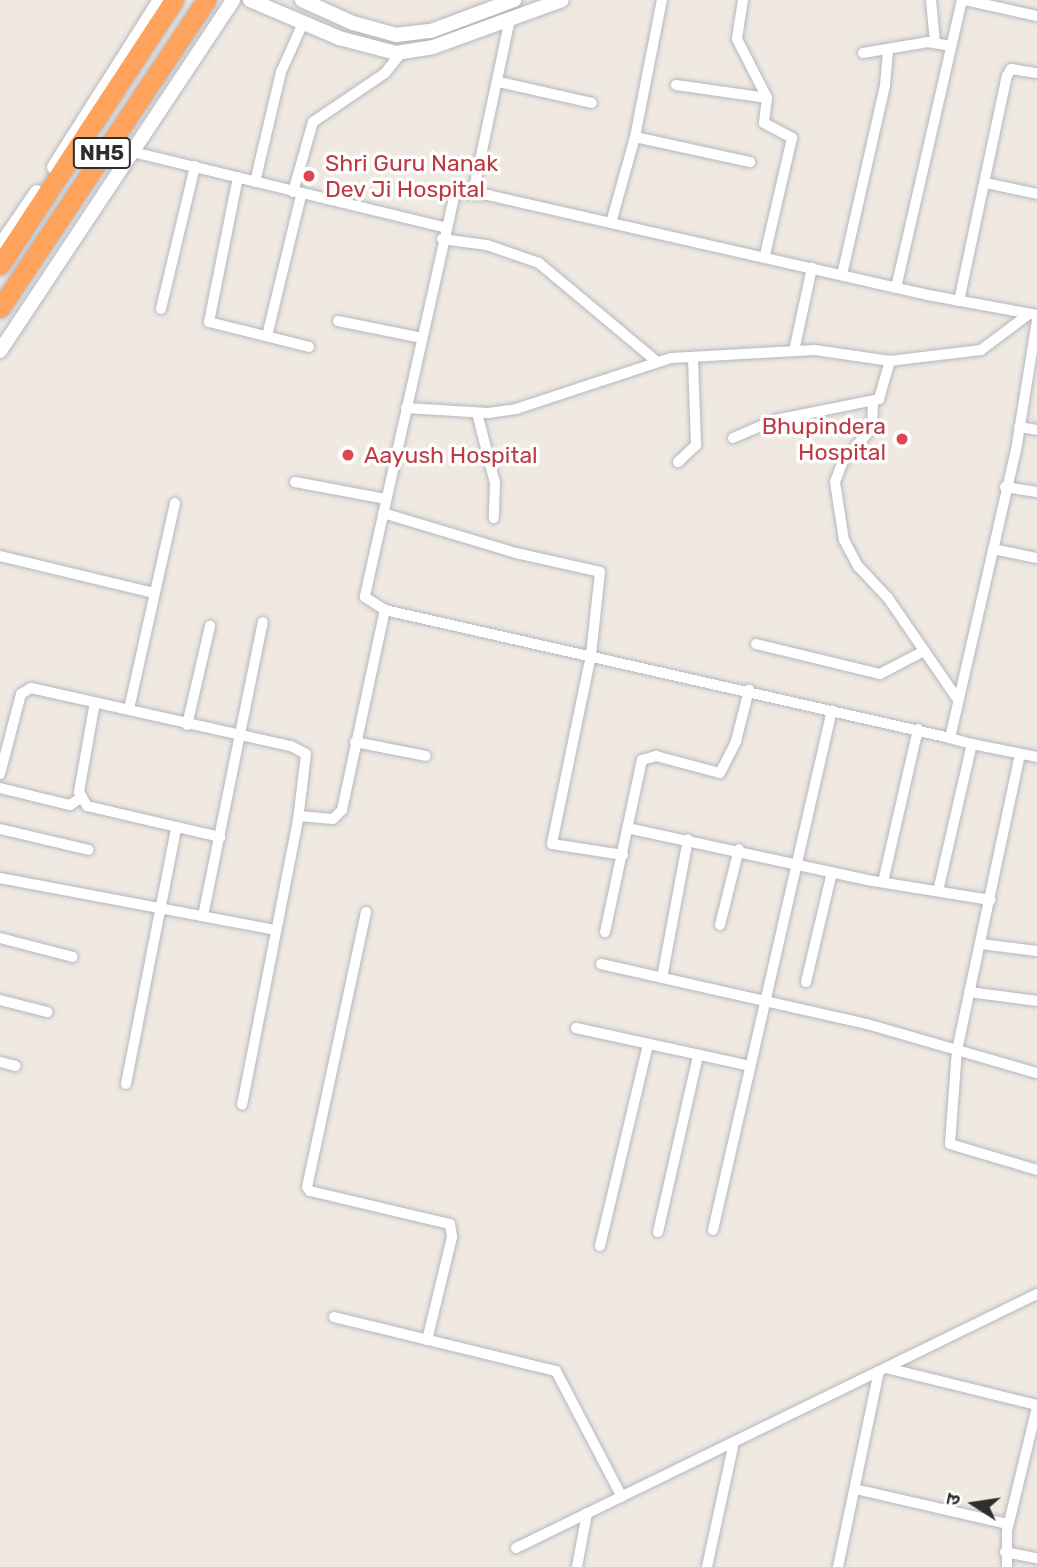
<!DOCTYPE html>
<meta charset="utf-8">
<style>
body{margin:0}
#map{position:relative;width:1037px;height:1567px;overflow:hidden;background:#efe9e1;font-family:Rubik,"Noto Sans Devanagari",sans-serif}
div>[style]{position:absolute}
.roads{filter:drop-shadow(0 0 2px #b4b7c1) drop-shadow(0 0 2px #b4b7c1)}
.street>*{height:10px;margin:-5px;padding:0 5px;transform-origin:5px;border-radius:5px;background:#fff}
.secondary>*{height:14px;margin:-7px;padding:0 7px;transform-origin:7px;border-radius:7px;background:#fff}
.highway>*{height:19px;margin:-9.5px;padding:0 9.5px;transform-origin:9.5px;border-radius:9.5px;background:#ffa35c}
.dots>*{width:19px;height:19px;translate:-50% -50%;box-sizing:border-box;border:4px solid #fff;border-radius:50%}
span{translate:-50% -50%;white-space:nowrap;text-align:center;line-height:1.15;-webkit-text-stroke:7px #fff;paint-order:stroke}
.shield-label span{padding:2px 5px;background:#fff;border:2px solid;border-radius:5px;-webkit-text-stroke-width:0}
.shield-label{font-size:21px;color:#2e2e2e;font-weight:700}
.health-label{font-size:23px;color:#be3a42}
.left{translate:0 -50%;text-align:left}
.right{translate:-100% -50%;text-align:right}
.north{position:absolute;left:939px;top:1469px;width:70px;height:70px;-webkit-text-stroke:5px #fff;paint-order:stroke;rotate:282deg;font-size:19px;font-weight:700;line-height:28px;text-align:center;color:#2e2e2e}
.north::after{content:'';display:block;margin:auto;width:24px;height:32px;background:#2e2e2e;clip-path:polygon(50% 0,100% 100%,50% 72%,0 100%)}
</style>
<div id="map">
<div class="roads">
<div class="street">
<i style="left:743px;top:0;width:39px;rotate:99deg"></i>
<i style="left:737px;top:39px;width:66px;rotate:63deg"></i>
<i style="left:767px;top:98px;width:25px;rotate:97deg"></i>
<i style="left:764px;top:123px;width:32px;rotate:28deg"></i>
<i style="left:792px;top:138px;width:120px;rotate:103deg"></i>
<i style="left:931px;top:0;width:42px;rotate:84.6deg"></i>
<i style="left:965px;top:0;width:74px;rotate:12.5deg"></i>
<i style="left:863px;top:53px;width:66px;rotate:-9.6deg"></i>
<i style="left:928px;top:42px;width:23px;rotate:10deg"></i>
<i style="left:499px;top:82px;width:95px;rotate:12.7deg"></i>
<i style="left:676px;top:85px;width:92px;rotate:8.1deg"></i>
<i style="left:635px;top:137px;width:118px;rotate:12.3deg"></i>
<i style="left:133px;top:152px;width:320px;rotate:13.6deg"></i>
<i style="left:238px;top:177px;width:148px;rotate:101.3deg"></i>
<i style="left:209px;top:322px;width:103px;rotate:14deg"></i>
<i style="left:255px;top:182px;width:113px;rotate:-76.7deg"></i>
<i style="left:281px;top:72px;width:54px;rotate:-65.8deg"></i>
<i style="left:985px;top:183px;width:53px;rotate:11.9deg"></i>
<i style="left:293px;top:192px;width:73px;rotate:-74.1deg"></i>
<i style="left:313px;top:122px;width:87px;rotate:-34.2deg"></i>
<i style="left:385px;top:73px;width:27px;rotate:-51deg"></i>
<i style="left:473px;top:193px;width:178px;rotate:-78deg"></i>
<i style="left:611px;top:223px;width:89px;rotate:-74.4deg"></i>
<i style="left:635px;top:137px;width:140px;rotate:-78.9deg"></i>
<i style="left:442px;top:239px;width:45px;rotate:7.6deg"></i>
<i style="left:487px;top:245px;width:55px;rotate:19.1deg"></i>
<i style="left:539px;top:263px;width:153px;rotate:39.9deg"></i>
<i style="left:842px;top:275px;width:195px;rotate:-77.2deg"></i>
<i style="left:885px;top:85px;width:36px;rotate:-85deg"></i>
<i style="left:896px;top:288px;width:295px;rotate:-77.1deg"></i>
<i style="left:959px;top:301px;width:230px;rotate:-78deg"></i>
<i style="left:1007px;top:76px;width:8px;rotate:-60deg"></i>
<i style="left:1011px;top:69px;width:26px;rotate:9deg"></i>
<i style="left:161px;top:309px;width:147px;rotate:-76.6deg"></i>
<i style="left:1037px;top:315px;width:111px;rotate:-169.6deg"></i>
<i style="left:928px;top:295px;width:450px;rotate:-167.2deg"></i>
<i style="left:489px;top:195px;width:34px;rotate:-177deg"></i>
<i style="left:455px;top:193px;width:414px;rotate:102.6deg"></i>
<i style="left:365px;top:597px;width:24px;rotate:33deg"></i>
<i style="left:385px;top:610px;width:579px;rotate:12.76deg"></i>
<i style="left:950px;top:738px;width:295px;rotate:-77.1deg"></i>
<i style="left:1016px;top:450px;width:132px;rotate:-80.8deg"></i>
<i style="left:338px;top:321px;width:86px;rotate:11.4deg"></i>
<i style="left:267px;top:336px;width:145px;rotate:-76.4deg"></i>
<i style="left:794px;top:351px;width:85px;rotate:-77.8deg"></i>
<i style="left:873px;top:402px;width:26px;rotate:92deg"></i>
<i style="left:872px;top:428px;width:44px;rotate:131.3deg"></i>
<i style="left:843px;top:461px;width:22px;rotate:111deg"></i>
<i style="left:835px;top:482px;width:59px;rotate:81.2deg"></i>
<i style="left:844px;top:540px;width:30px;rotate:62deg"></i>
<i style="left:858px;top:566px;width:44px;rotate:46.8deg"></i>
<i style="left:888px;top:598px;width:124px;rotate:55.5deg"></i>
<i style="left:406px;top:408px;width:82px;rotate:3.5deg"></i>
<i style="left:488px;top:413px;width:28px;rotate:-8deg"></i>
<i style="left:516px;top:409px;width:163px;rotate:-18.2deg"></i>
<i style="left:671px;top:358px;width:144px;rotate:-3.2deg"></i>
<i style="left:815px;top:350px;width:76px;rotate:8.3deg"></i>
<i style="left:890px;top:361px;width:92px;rotate:-6.9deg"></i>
<i style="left:981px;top:350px;width:60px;rotate:-36.9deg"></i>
<i style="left:477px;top:413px;width:72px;rotate:75.6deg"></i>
<i style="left:495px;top:483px;width:35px;rotate:92deg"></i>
<i style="left:1019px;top:427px;width:18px;rotate:9deg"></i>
<i style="left:733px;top:438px;width:46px;rotate:-23.2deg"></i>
<i style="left:775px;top:420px;width:106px;rotate:-11.4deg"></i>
<i style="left:879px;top:399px;width:40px;rotate:-74deg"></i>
<i style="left:678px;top:462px;width:25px;rotate:-43deg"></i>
<i style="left:696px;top:445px;width:87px;rotate:-92deg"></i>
<i style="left:295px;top:482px;width:93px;rotate:10.6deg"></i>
<i style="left:1005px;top:487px;width:32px;rotate:9deg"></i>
<i style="left:383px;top:513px;width:139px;rotate:16.7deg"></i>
<i style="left:516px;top:553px;width:86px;rotate:12.7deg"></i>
<i style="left:600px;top:572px;width:83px;rotate:96.2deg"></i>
<i style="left:591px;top:655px;width:193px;rotate:101.7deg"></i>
<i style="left:552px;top:844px;width:72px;rotate:8.8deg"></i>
<i style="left:993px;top:549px;width:45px;rotate:11.6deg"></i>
<i style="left:0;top:556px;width:158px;rotate:13.5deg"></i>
<i style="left:756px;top:644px;width:128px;rotate:13.6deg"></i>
<i style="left:880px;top:674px;width:50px;rotate:-27.6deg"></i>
<i style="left:95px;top:702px;width:91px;rotate:100.1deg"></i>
<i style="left:79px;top:792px;width:16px;rotate:60deg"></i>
<i style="left:87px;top:806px;width:137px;rotate:13.1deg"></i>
<i style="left:129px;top:709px;width:211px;rotate:-77.4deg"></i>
<i style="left:187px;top:725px;width:102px;rotate:-76.9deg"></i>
<i style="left:355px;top:742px;width:72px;rotate:11.2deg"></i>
<i style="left:972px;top:744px;width:66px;rotate:11.3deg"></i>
<i style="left:1020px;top:754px;width:303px;rotate:102deg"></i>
<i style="left:957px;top:1050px;width:94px;rotate:94.3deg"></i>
<i style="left:950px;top:1144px;width:91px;rotate:16.6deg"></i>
<i style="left:0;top:774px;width:83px;rotate:-75.3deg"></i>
<i style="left:21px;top:694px;width:12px;rotate:-31deg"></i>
<i style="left:31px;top:688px;width:266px;rotate:12.6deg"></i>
<i style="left:291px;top:746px;width:17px;rotate:28deg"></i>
<i style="left:306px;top:754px;width:66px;rotate:96.9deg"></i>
<i style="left:298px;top:820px;width:290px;rotate:101.1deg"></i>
<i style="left:0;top:788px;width:72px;rotate:13.7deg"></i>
<i style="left:70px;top:805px;width:14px;rotate:-34deg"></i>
<i style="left:299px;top:816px;width:34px;rotate:5deg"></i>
<i style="left:333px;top:819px;width:13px;rotate:-45deg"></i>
<i style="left:342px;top:810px;width:205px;rotate:-77.9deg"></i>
<i style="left:627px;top:828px;width:252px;rotate:12.2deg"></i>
<i style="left:873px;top:881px;width:119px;rotate:9.2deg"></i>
<i style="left:0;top:829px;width:91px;rotate:13.3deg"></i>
<i style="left:0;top:878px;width:281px;rotate:10.7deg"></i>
<i style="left:883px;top:882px;width:157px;rotate:-77.1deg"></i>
<i style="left:938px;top:891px;width:151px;rotate:-77deg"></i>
<i style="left:972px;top:744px;width:23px;rotate:-165deg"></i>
<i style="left:366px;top:912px;width:281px;rotate:102.1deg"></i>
<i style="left:307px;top:1187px;width:5px;rotate:53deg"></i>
<i style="left:310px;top:1191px;width:144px;rotate:13.3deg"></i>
<i style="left:450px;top:1224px;width:13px;rotate:81deg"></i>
<i style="left:452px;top:1237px;width:106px;rotate:103.6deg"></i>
<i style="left:203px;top:916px;width:300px;rotate:-78.5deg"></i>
<i style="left:720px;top:925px;width:78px;rotate:-76deg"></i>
<i style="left:605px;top:932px;width:176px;rotate:-77.9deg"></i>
<i style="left:642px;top:760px;width:15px;rotate:-16deg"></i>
<i style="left:656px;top:756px;width:66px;rotate:14.9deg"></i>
<i style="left:720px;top:773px;width:36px;rotate:-63deg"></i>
<i style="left:736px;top:741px;width:53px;rotate:-75.7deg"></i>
<i style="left:0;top:938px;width:75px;rotate:14.6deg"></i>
<i style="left:981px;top:944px;width:56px;rotate:7.1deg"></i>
<i style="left:601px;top:964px;width:273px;rotate:12.7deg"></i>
<i style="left:867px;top:1024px;width:177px;rotate:16.1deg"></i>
<i style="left:662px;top:978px;width:141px;rotate:-79.4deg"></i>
<i style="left:806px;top:982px;width:113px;rotate:-76.7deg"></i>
<i style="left:969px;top:992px;width:69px;rotate:7.5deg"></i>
<i style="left:0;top:1000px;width:49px;rotate:14.3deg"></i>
<i style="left:576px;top:1028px;width:178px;rotate:12.3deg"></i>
<i style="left:0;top:1062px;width:16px;rotate:14deg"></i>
<i style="left:126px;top:1084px;width:260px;rotate:-78.9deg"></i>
<i style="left:713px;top:1230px;width:533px;rotate:-77.11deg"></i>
<i style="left:658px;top:1232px;width:180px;rotate:-77.2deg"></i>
<i style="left:600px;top:1246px;width:208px;rotate:-76.6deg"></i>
<i style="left:334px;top:1317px;width:228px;rotate:13.7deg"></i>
<i style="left:556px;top:1371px;width:142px;rotate:62.4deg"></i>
<i style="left:887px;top:1368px;width:154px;rotate:13.9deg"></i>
<i style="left:855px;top:1489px;width:157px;rotate:12.9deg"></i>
<i style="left:516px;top:1548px;width:580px;rotate:-25.99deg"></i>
<i style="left:1005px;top:1552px;width:33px;rotate:11deg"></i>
<i style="left:577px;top:1567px;width:55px;rotate:-79.5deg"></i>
<i style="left:707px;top:1567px;width:128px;rotate:-77.8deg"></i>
<i style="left:838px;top:1567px;width:200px;rotate:-78.2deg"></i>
<i style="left:1007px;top:1567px;width:36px;rotate:-90deg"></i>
<i style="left:1007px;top:1531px;width:128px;rotate:-76.4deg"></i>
</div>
<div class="secondary">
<i style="left:250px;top:0;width:97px;rotate:23.1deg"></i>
<i style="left:339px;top:38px;width:59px;rotate:14.7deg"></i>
<i style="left:396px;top:53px;width:37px;rotate:-9deg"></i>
<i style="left:433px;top:47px;width:137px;rotate:-20deg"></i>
<i style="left:302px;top:0;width:56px;rotate:24.3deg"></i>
<i style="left:353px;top:23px;width:45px;rotate:15.6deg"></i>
<i style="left:396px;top:35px;width:35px;rotate:-7deg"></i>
<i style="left:431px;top:31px;width:89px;rotate:-20.5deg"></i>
<i style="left:54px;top:167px;width:198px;rotate:-57.6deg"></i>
<i style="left:0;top:246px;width:65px;rotate:-55.6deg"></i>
<i style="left:0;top:351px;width:421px;rotate:-56.4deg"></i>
</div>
<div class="highway">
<i style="left:0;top:265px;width:317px;rotate:-56.7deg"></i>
<i style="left:0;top:308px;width:371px;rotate:-56.2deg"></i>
</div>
</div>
<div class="dots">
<i style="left:309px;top:176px;background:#e0444e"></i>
<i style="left:902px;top:439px;background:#e0444e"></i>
<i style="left:348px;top:455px;background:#e0444e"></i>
</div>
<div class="shield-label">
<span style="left:102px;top:153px">NH5</span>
</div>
<div class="health-label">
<span class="left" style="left:325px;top:176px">Shri Guru Nanak<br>Dev Ji Hospital</span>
<span class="right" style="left:886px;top:439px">Bhupindera<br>Hospital</span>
<span class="left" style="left:364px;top:455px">Aayush Hospital</span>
</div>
<div class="north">उ</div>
</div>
